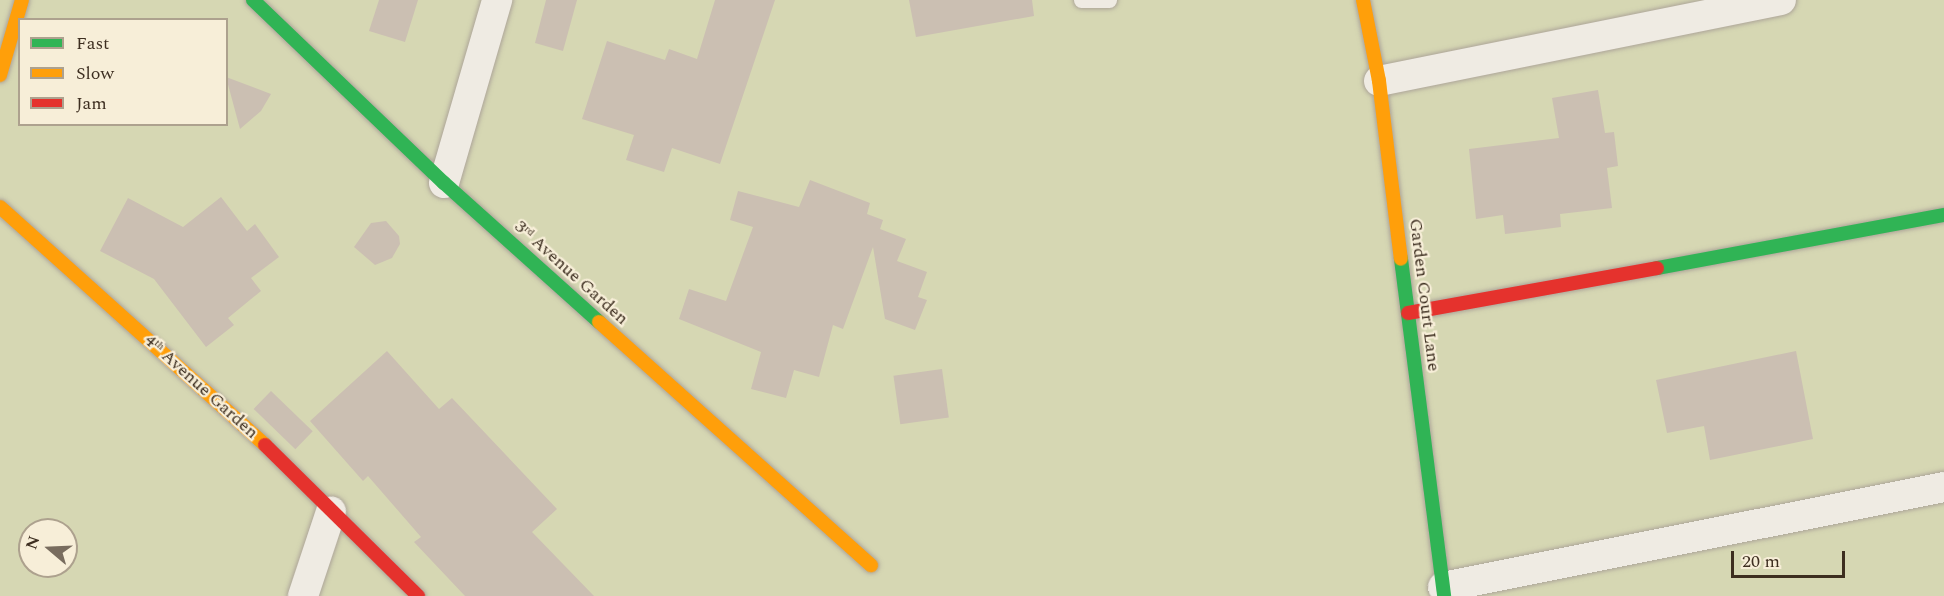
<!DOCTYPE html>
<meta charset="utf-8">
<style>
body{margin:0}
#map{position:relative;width:1944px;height:596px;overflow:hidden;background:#e7e0d1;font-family:Spectral,serif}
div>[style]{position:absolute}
.green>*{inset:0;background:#d6d7b3}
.building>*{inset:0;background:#cbbfb2;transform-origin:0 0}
.roads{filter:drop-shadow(0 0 2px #ada599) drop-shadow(0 0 2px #ada599)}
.lane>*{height:15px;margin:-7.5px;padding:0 7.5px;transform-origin:7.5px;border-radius:7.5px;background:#efebe3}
.street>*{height:30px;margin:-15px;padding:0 15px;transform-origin:15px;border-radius:15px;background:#efebe3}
.fast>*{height:14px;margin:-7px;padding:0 7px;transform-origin:7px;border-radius:7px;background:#30b455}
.slow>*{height:14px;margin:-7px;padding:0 7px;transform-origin:7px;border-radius:7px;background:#ff9f0a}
.jam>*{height:14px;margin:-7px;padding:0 7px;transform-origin:7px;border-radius:7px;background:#e5322d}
span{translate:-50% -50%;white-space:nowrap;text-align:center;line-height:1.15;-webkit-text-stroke:4.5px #f7eed8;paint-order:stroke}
.street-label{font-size:18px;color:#3d2e20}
.legend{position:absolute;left:18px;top:18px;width:210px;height:108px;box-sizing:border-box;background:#f7eed8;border:2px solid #ada18e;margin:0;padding:8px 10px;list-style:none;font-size:18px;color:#3d2e20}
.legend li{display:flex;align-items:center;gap:12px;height:30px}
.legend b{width:30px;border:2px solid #ada18e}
.north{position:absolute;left:18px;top:518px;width:60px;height:60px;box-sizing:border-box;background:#f7eed8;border:2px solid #ada18e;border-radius:50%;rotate:289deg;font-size:16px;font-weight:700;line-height:24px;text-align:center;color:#3d2e20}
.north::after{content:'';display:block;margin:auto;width:21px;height:27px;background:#786c5e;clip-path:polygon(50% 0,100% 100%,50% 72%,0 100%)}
.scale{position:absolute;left:1731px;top:551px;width:114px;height:27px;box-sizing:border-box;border:3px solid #3d2e20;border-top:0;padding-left:8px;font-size:18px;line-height:21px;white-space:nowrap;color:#3d2e20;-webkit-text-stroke:4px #f7eed8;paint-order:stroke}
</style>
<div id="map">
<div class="green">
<i style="clip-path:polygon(evenodd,0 0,1944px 0,1944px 596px,0 596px,0 0,20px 20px,226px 20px,226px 124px,20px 124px,20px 20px,0 0,30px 530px,66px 530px,66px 566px,30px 566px,30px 530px)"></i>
</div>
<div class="building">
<i style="clip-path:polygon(379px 0,418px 0,405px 42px,369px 31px)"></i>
<i style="clip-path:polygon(546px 0,577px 0,563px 51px,535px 43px)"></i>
<i style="clip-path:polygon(715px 0,775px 0,720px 164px,672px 148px,664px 172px,626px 160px,634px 135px,582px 119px,607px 41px,665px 60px,669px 49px,697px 59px)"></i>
<i style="clip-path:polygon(909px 0,1032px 0,1034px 16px,916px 37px)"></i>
<i style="clip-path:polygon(226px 77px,271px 94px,261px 111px,240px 129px)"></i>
<i style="clip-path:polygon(1598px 90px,1605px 133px,1614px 132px,1618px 166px,1607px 168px,1612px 208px,1560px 214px,1561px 227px,1505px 234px,1503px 215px,1476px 219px,1469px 149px,1559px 138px,1552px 98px)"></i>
<i style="clip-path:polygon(810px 180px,870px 203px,867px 214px,883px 220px,880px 229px,906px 239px,897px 261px,927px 272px,918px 297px,927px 300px,915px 330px,885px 319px,873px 247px,843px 329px,833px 325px,819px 377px,794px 370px,786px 398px,751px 389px,761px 352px,679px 319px,689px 289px,726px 301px,753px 227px,730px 220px,738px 191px,799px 207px)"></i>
<i style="clip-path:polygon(221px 197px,247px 231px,255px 224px,279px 257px,251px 278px,261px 291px,228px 318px,234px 325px,206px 347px,154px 279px,100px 251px,128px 198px,183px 227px)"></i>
<i style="clip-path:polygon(386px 221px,399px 236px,400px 244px,392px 258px,375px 265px,354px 247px,371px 223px)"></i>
<i style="clip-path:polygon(387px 351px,439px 409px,452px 398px,557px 509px,532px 532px,594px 596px,465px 596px,414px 542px,421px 537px,368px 476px,363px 481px,310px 421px)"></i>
<i style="clip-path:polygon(1796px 351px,1813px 439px,1710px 460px,1704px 426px,1667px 433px,1656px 380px)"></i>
<i style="left:942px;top:369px;width:49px;height:49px;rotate:82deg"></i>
<i style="left:271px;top:391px;width:58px;height:25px;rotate:44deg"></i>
</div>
<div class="roads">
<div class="lane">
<i style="left:1081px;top:0;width:28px"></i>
</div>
<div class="street">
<i style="left:1379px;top:81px;width:410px;rotate:-11.4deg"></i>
<i style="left:444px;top:183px;width:191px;rotate:-73.8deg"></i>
<i style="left:1443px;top:587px;width:511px;rotate:-11.29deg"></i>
<i style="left:303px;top:596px;width:89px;rotate:-71.6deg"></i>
</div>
<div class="fast">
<i style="left:253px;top:0;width:265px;rotate:43.8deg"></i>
<i style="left:444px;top:183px;width:208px;rotate:41.9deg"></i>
<i style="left:1401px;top:259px;width:340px;rotate:82.7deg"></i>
<i style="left:1657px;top:268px;width:292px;rotate:-10.5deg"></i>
</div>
<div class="slow">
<i style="left:1363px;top:0;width:83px;rotate:78.8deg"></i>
<i style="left:1379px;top:81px;width:179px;rotate:83deg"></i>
<i style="left:0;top:75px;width:78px;rotate:-73.7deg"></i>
<i style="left:0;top:207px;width:356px;rotate:41.9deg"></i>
<i style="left:599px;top:322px;width:365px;rotate:41.8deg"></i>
</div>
<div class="jam">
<i style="left:1408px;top:313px;width:253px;rotate:-10.2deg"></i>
<i style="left:265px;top:445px;width:215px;rotate:44.6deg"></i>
</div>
</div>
<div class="street-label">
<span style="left:571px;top:273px;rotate:42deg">3ʳᵈ Avenue Garden</span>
<span style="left:1424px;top:295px;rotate:83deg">Garden Court Lane</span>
<span style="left:201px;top:387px;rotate:42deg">4ᵗʰ Avenue Garden</span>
</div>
<ul class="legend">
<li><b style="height:8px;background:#30b455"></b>Fast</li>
<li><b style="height:8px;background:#ff9f0a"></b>Slow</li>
<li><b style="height:8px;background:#e5322d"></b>Jam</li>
</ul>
<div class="north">N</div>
<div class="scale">20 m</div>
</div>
